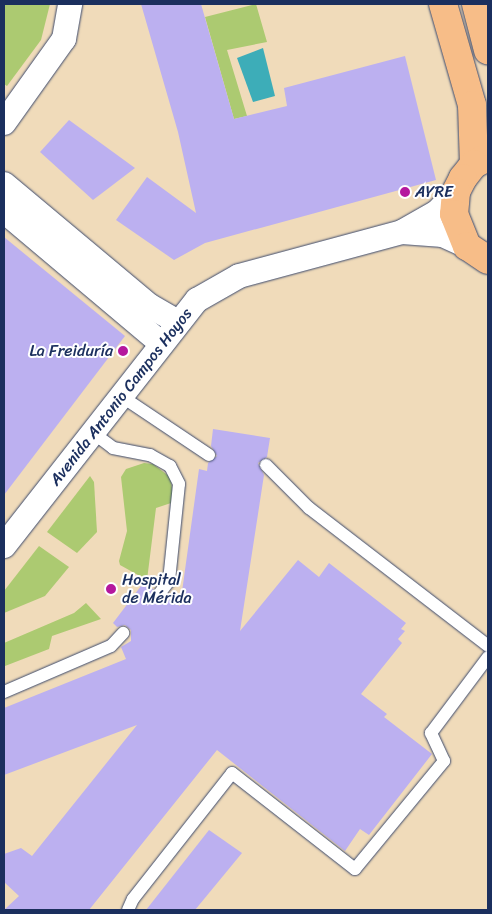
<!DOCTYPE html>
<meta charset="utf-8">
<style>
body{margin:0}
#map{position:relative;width:492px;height:914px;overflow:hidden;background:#f0dbba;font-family:Sriracha,sans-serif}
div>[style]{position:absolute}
.green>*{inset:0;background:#acca71}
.water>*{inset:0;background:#3dadb8}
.building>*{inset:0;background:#bcb0f0}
.roads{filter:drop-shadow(0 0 1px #3b496c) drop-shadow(0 0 1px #3b496c)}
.service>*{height:12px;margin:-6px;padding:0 6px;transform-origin:6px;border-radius:6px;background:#fff}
.minor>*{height:24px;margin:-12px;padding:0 12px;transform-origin:12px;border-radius:12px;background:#fff}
.primary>*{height:28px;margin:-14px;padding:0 14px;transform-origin:14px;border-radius:14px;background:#f7bd88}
.dots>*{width:14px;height:14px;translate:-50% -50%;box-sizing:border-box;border:2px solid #fff;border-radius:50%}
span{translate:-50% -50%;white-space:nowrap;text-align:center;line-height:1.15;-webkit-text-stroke:4px #fff;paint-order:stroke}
.poi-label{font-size:16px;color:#1b2f5e}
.left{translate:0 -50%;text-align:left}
.right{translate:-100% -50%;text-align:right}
.street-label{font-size:16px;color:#1b2f5e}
.frame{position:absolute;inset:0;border:5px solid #1b2f5e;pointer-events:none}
</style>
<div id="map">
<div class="green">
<i style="clip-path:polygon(4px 4px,50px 4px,41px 40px,7px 86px,4px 84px)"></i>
<i style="clip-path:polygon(256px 4px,267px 42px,227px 50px,247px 116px,234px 119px,205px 17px)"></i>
<i style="clip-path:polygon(144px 463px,153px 464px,170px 477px,174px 498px,171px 503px,156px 508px,147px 580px,120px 565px,119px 561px,127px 531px,121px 477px,126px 469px)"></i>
<i style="clip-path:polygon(90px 476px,94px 482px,97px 532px,77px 553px,47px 532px)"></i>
<i style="clip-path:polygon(39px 546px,69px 567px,45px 596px,4px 613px,4px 591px)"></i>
<i style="clip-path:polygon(86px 603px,101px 619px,52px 636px,49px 649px,5px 666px,4px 676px,4px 643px,74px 613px)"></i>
</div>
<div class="water">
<i style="clip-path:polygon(263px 48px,275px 96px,253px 102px,237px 58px)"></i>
</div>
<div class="building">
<i style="clip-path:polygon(141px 4px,201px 4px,234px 119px,287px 106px,284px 88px,405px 56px,436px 180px,205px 243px,174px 260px,116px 220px,147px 177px,196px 213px,178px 132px)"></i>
<i style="clip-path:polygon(69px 120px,135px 168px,93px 200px,40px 152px)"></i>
<i style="clip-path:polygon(4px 237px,125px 336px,4px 495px)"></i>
<i style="clip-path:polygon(213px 429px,270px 438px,267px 457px,258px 463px,264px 475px,240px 631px,298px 560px,319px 577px,329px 563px,406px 623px,401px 629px,405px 631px,398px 639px,402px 643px,361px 694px,387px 714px,384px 717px,432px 754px,369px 835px,360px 829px,345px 851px,217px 750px,89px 910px,4px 910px,19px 896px,4px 882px,4px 854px,21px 848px,32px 856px,137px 725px,4px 775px,4px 708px,126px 659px,121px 647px,131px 641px,131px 630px,125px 625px,117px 627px,113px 623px,144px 582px,153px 589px,156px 600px,167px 598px,180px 606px,199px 469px,207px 471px,208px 463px,217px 456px,211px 446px)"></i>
<i style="clip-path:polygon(209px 830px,242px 853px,195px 910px,146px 910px)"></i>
</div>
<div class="roads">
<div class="service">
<i style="left:121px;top:396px;width:106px;rotate:33.8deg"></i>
<i style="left:92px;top:432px;width:26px;rotate:37deg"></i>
<i style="left:113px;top:448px;width:38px;rotate:11deg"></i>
<i style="left:150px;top:455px;width:23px;rotate:29deg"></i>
<i style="left:170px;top:466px;width:20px;rotate:63deg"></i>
<i style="left:179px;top:484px;width:98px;rotate:95.9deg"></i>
<i style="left:169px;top:581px;width:15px;rotate:127deg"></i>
<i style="left:266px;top:465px;width:61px;rotate:45deg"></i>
<i style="left:309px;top:508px;width:226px;rotate:37.6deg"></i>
<i style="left:4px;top:692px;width:116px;rotate:-23.3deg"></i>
<i style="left:111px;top:646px;width:18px;rotate:-47deg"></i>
<i style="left:128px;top:910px;width:12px;rotate:-66deg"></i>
<i style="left:133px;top:899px;width:160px;rotate:-51.8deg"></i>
<i style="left:232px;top:773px;width:156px;rotate:38deg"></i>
<i style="left:355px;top:869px;width:140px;rotate:-50.5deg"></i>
<i style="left:444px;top:761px;width:31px;rotate:-115deg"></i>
<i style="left:431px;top:733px;width:95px;rotate:-53.1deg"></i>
</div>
<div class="minor">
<i style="left:4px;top:123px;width:103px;rotate:-54.5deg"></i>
<i style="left:64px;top:39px;width:36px;rotate:-80deg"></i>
<i style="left:4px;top:184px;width:190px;rotate:39.9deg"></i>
<i style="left:150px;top:306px;width:32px;rotate:30deg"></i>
<i style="left:4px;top:211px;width:205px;rotate:40.1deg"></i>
<i style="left:402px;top:232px;width:41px;rotate:4.2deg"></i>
<i style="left:443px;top:235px;width:26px;rotate:25deg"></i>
<i style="left:4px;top:546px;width:313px;rotate:-51.9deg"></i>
<i style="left:197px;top:300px;width:48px;rotate:-29.7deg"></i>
<i style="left:239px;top:276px;width:169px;rotate:-15.1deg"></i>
<i style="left:402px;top:232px;width:40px;rotate:-29.7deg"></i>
<i style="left:437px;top:212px;width:28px;rotate:-46deg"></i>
</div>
<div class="primary">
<i style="left:443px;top:4px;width:105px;rotate:74deg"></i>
<i style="left:472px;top:105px;width:59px;rotate:88.1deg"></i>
<i style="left:476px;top:4px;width:48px;rotate:75.4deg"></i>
<i style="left:488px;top:157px;width:16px;rotate:153deg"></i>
<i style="left:474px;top:164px;width:18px;rotate:128deg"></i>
<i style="left:463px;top:178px;width:16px;rotate:117deg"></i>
<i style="left:456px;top:192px;width:22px;rotate:95deg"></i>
<i style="left:454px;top:214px;width:35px;rotate:68deg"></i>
<i style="left:467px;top:246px;width:25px;rotate:34deg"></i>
</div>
</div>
<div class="dots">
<i style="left:405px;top:192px;background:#b5179e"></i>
<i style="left:123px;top:351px;background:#b5179e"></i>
<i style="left:111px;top:589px;background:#b5179e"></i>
</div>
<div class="poi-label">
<span class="left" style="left:415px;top:192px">AYRE</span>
<span class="right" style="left:113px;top:351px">La Freiduría</span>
<span class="left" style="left:122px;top:589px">Hospital<br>de Mérida</span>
</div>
<div class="street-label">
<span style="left:121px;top:397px;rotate:-52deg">Avenida Antonio Campos Hoyos</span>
</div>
<div class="frame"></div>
</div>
